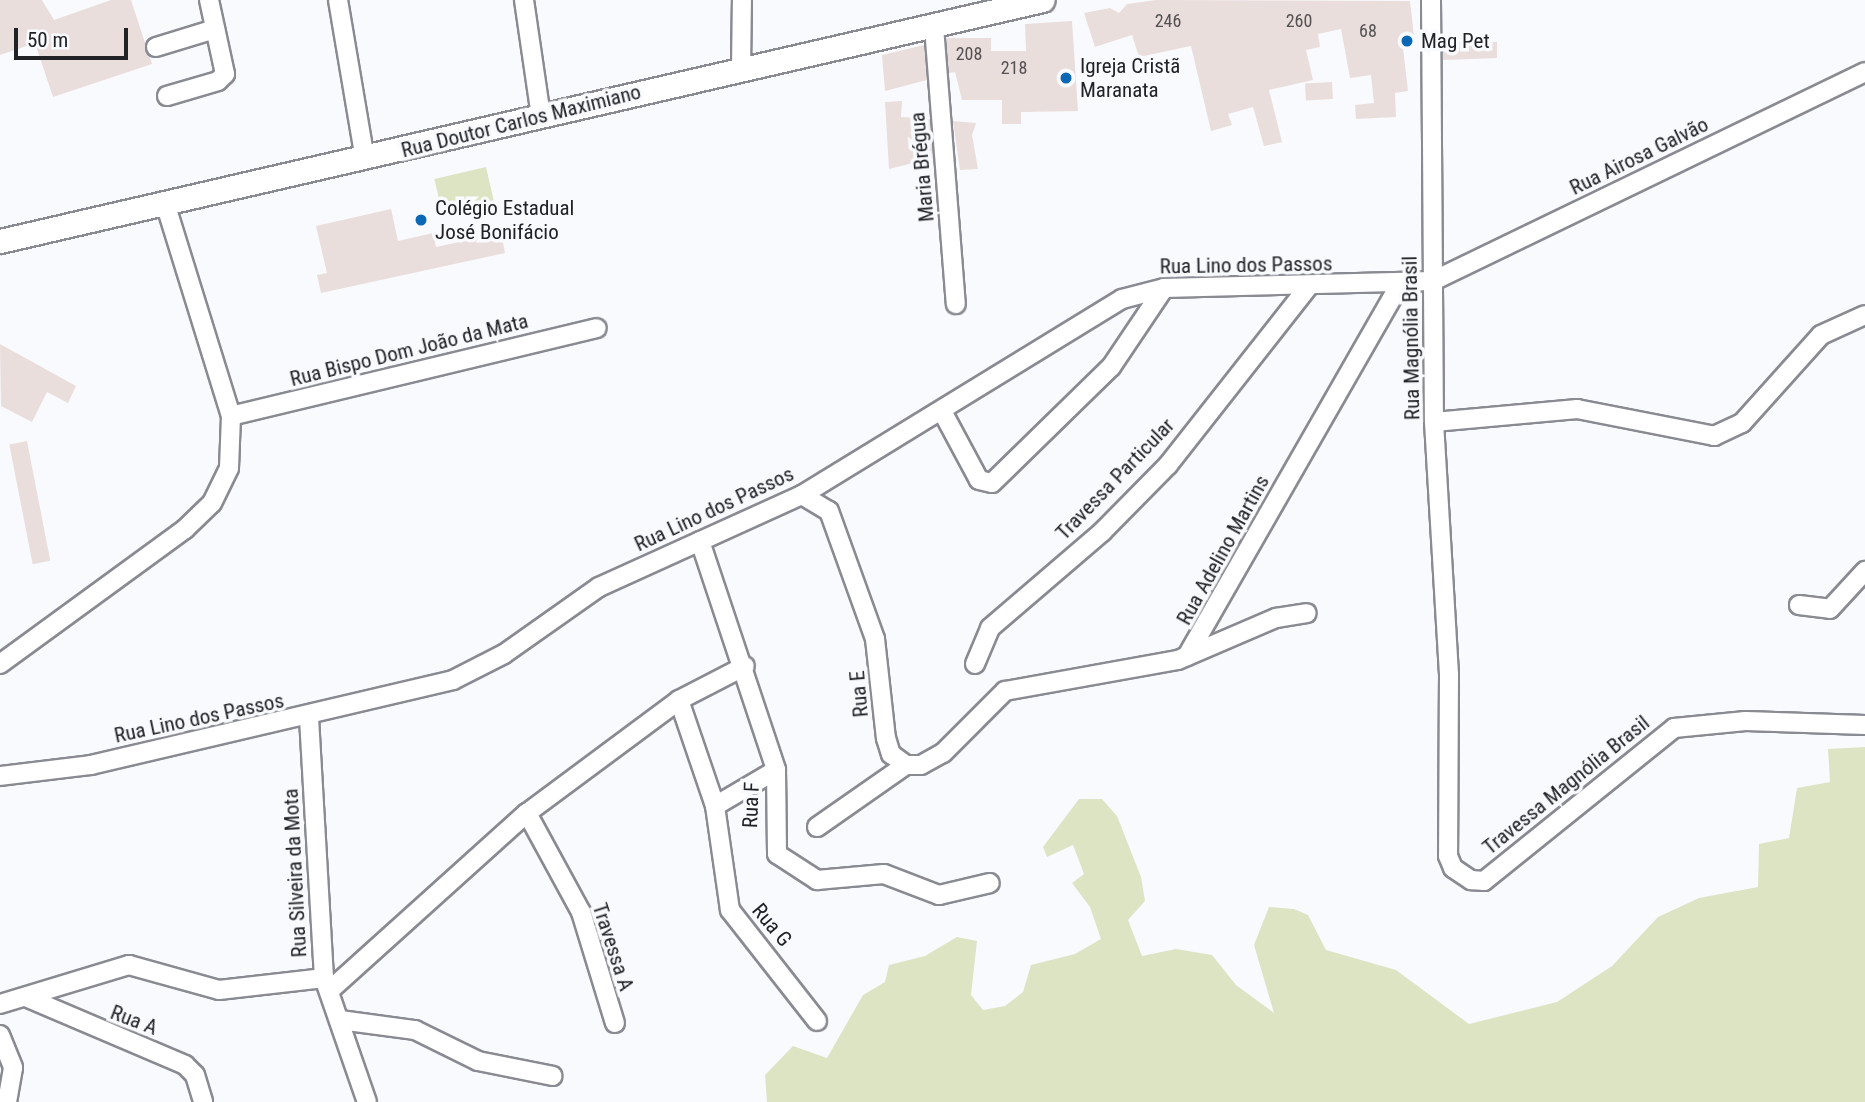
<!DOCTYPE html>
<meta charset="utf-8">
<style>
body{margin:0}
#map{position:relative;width:1865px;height:1102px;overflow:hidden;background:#f9fafe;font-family:"Roboto Condensed",sans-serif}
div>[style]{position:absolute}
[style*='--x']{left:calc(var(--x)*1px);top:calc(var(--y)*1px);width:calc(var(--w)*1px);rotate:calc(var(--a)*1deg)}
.green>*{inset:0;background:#dde4c3;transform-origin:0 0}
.building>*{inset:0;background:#e9dedb;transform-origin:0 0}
.roads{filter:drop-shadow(2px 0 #898a92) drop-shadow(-2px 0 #898a92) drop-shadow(0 2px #898a92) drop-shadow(0 -2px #898a92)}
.minor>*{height:18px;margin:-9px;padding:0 9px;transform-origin:9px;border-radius:9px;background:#fff}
.major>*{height:23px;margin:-11.5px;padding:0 11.5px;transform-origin:11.5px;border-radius:11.5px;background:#fff}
.dots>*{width:19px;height:19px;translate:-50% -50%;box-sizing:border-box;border:4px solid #f9fafe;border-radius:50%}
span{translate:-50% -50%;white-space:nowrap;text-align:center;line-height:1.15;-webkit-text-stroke:7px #f9fafe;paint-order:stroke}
.number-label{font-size:18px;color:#535152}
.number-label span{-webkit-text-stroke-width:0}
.poi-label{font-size:21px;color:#212225}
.left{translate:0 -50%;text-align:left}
.street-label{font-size:21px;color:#212225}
.scale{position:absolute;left:14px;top:28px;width:114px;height:32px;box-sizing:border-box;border:4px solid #212225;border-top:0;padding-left:9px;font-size:21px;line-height:24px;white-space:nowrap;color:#212225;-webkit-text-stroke:5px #f9fafe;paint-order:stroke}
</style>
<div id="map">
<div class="green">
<div style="left:486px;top:167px;width:39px;height:53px;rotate:77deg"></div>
<div style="clip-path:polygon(1865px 747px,1865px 1102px,767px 1102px,765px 1075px,793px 1046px,827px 1058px,863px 995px,885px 982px,889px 965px,925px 956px,957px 937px,977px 941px,971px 995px,983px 1010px,1005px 1006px,1023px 992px,1031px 965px,1075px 954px,1101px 939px,1090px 907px,1072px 883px,1084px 874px,1073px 845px,1047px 857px,1043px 847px,1079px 799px,1102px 799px,1117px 816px,1141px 877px,1145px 901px,1128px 920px,1142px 956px,1176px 949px,1212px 955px,1236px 985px,1274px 1013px,1254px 945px,1269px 907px,1294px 909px,1308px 915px,1326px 950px,1396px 970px,1469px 1024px,1557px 1002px,1612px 966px,1658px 917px,1699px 898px,1758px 887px,1759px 844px,1789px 838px,1797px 788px,1830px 782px,1828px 749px)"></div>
</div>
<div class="building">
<div style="clip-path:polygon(0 0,42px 0,54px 20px,111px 0,131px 0,152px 64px,53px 97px,35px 43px,0 55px)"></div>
<div style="clip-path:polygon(1156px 0,1410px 1px,1415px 46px,1403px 48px,1408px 91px,1395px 93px,1396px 117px,1356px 119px,1355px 105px,1374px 103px,1371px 75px,1350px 78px,1341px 29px,1318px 34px,1320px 47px,1306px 50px,1313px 80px,1269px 90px,1282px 142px,1264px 146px,1253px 107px,1228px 114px,1232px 125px,1211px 131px,1191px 46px,1139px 57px,1132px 35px,1095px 47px,1084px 13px,1110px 8px,1119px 13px,1127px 4px)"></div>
<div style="clip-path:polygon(1072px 21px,1078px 111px,1021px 112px,1021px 124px,1002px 124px,1002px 100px,962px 100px,955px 72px,949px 73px,946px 38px,991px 38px,991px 51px,1026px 51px,1025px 24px)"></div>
<div style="clip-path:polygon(1443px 41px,1497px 42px,1497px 58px,1443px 60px)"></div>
<div style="clip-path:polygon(924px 45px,927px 80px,885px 91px,882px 55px)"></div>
<div style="left:1332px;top:82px;width:17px;height:27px;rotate:87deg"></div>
<div style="clip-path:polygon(902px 101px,901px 117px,930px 119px,933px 158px,889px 169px,885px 102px)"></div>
<div style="clip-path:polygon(953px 121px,976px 123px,972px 135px,978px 169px,960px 170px)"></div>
<div style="clip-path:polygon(391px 209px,398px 241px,433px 233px,436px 247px,501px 233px,505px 253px,321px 293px,317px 275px,327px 273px,316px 226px)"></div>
<div style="clip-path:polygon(0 344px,76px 386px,68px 403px,47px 392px,32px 422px,1px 406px)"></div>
<div style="left:27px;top:441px;width:122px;height:18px;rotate:79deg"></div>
</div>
<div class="roads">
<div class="minor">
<div style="--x:338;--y:0;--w:161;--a:80.4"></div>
<div style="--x:524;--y:0;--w:118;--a:81.7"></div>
<div style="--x:1431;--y:0;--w:422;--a:89.6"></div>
<div style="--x:1434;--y:422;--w:253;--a:86.6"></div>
<div style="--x:1449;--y:675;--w:181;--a:90.3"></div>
<div style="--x:1448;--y:856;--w:13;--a:67"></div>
<div style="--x:1453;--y:868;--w:22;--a:34"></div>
<div style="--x:1471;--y:880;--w:13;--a:4"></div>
<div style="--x:1484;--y:881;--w:244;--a:-38.8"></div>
<div style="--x:1674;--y:728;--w:72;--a:-5.6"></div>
<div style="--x:1746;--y:721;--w:119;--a:1.9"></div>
<div style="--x:934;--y:27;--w:278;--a:85.5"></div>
<div style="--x:156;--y:47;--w:62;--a:-17"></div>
<div style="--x:741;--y:68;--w:68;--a:-89.2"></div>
<div style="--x:167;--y:96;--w:53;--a:-16.4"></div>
<div style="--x:218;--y:81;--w:10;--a:-45"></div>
<div style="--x:225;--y:74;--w:76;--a:-102.2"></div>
<div style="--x:942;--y:411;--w:78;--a:61.8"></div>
<div style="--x:979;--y:480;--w:13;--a:13"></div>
<div style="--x:992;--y:483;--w:166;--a:-44.3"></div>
<div style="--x:1111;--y:367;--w:95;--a:-56.1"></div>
<div style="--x:231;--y:416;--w:376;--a:-13.5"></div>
<div style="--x:1434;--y:422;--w:144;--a:-5.2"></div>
<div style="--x:1577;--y:409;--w:140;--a:11.1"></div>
<div style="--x:1714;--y:436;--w:31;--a:-25"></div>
<div style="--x:1742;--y:423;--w:118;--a:-48.1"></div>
<div style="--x:1821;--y:335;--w:48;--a:-24.4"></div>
<div style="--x:802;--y:495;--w:31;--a:31"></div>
<div style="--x:829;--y:511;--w:136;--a:70.2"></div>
<div style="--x:875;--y:639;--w:100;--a:83.7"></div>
<div style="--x:886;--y:738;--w:17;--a:73"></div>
<div style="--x:891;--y:754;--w:19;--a:36"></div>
<div style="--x:906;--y:765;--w:15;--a:0"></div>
<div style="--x:921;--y:765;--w:25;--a:-29"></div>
<div style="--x:943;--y:753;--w:88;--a:-45"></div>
<div style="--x:1005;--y:691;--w:176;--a:-10.2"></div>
<div style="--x:1178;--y:660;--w:107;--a:-23.2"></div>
<div style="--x:1276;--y:618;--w:31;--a:-9"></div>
<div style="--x:700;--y:541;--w:241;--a:71.6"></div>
<div style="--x:776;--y:770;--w:84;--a:89.3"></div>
<div style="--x:777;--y:854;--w:48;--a:33"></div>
<div style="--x:817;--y:880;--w:67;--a:-5.1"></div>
<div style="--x:884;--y:874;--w:59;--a:20.9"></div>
<div style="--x:939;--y:895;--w:52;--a:-13.2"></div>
<div style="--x:1799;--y:605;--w:31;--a:7"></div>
<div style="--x:1830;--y:609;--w:52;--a:-47.4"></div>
<div style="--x:1187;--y:656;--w:426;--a:-60.2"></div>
<div style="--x:0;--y:664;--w:229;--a:-36.1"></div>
<div style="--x:185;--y:529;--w:37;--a:-44"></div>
<div style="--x:212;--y:503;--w:39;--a:-64"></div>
<div style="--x:229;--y:468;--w:52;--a:-87.8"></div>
<div style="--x:231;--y:416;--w:223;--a:-107.2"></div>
<div style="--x:975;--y:664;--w:39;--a:-67"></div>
<div style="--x:990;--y:628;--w:148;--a:-40.6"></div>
<div style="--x:1102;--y:532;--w:94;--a:-45.4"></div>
<div style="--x:1168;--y:465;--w:228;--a:-51.8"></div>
<div style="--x:679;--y:700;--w:112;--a:71.2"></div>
<div style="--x:715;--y:806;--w:105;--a:81.8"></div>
<div style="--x:730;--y:910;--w:141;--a:51.9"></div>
<div style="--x:309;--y:718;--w:260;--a:86.7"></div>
<div style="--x:324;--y:978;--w:131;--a:70.9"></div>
<div style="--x:0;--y:776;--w:92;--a:-6.9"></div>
<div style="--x:91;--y:765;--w:372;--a:-13.2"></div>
<div style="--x:453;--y:680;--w:57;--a:-27"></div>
<div style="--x:504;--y:654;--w:116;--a:-35.2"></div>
<div style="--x:599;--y:587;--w:223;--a:-24.4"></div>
<div style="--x:802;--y:495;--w:375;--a:-31.5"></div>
<div style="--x:1122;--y:299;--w:43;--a:-14.7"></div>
<div style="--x:1164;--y:288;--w:269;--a:-1.5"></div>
<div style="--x:1433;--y:281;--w:480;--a:-25.8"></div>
<div style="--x:715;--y:806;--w:71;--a:-30.5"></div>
<div style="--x:527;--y:813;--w:113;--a:61.4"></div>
<div style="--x:581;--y:912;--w:116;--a:73"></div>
<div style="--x:817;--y:827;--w:108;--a:-34.9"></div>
<div style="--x:329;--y:991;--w:266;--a:-42"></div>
<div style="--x:527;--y:813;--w:189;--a:-36.6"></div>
<div style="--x:679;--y:700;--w:74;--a:-27.3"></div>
<div style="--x:28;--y:998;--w:171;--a:23.1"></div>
<div style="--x:185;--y:1065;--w:14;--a:45"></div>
<div style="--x:195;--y:1075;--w:28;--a:73"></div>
<div style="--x:0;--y:1004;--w:135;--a:-16.8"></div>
<div style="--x:129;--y:965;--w:93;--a:15.5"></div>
<div style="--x:219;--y:990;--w:106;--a:-6.5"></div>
<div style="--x:340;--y:1020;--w:76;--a:7.6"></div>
<div style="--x:415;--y:1030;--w:70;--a:26.2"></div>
<div style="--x:478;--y:1061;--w:76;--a:11.3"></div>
<div style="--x:0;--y:1035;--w:35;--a:68"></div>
<div style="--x:13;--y:1068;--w:35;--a:100"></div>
</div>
<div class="major">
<div style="--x:0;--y:241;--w:1070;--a:-13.02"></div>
</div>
</div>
<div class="dots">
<div style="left:1407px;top:41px;background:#0b68b5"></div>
<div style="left:1066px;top:78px;background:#0b68b5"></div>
<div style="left:421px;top:220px;background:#0b68b5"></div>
</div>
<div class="number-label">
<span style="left:1168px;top:21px">246</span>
<span style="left:1299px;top:21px">260</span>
<span style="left:1368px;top:31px">68</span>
<span style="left:969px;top:54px">208</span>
<span style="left:1014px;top:68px">218</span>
</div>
<div class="poi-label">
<span class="left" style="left:1421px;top:41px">Mag Pet</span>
<span class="left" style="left:1080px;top:78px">Igreja Cristã<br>Maranata</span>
<span class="left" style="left:435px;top:220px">Colégio Estadual<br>José Bonifácio</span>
</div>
<div class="street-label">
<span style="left:521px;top:121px;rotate:-14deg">Rua Doutor Carlos Maximiano</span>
<span style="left:1639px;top:156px;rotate:-26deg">Rua Airosa Galvão</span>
<span style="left:922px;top:167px;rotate:-95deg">Maria Brégua</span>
<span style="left:1246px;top:265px;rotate:-1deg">Rua Lino dos Passos</span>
<span style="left:1411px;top:338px;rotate:-91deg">Rua Magnólia Brasil</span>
<span style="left:409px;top:350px;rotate:-14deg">Rua Bispo Dom João da Mata</span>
<span style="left:1115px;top:479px;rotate:-46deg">Travessa Particular</span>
<span style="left:714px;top:509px;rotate:-25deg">Rua Lino dos Passos</span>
<span style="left:1223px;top:550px;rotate:-61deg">Rua Adelino Martins</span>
<span style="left:859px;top:694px;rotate:-95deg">Rua E</span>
<span style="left:199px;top:718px;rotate:-12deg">Rua Lino dos Passos</span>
<span style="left:1566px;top:785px;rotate:-39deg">Travessa Magnólia Brasil</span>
<span style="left:751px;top:805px;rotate:-88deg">Rua F</span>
<span style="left:295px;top:873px;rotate:-93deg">Rua Silveira da Mota</span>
<span style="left:772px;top:925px;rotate:50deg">Rua G</span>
<span style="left:613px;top:947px;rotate:72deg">Travessa A</span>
<span style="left:134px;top:1020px;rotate:21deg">Rua A</span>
</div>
<div class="scale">50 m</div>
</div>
